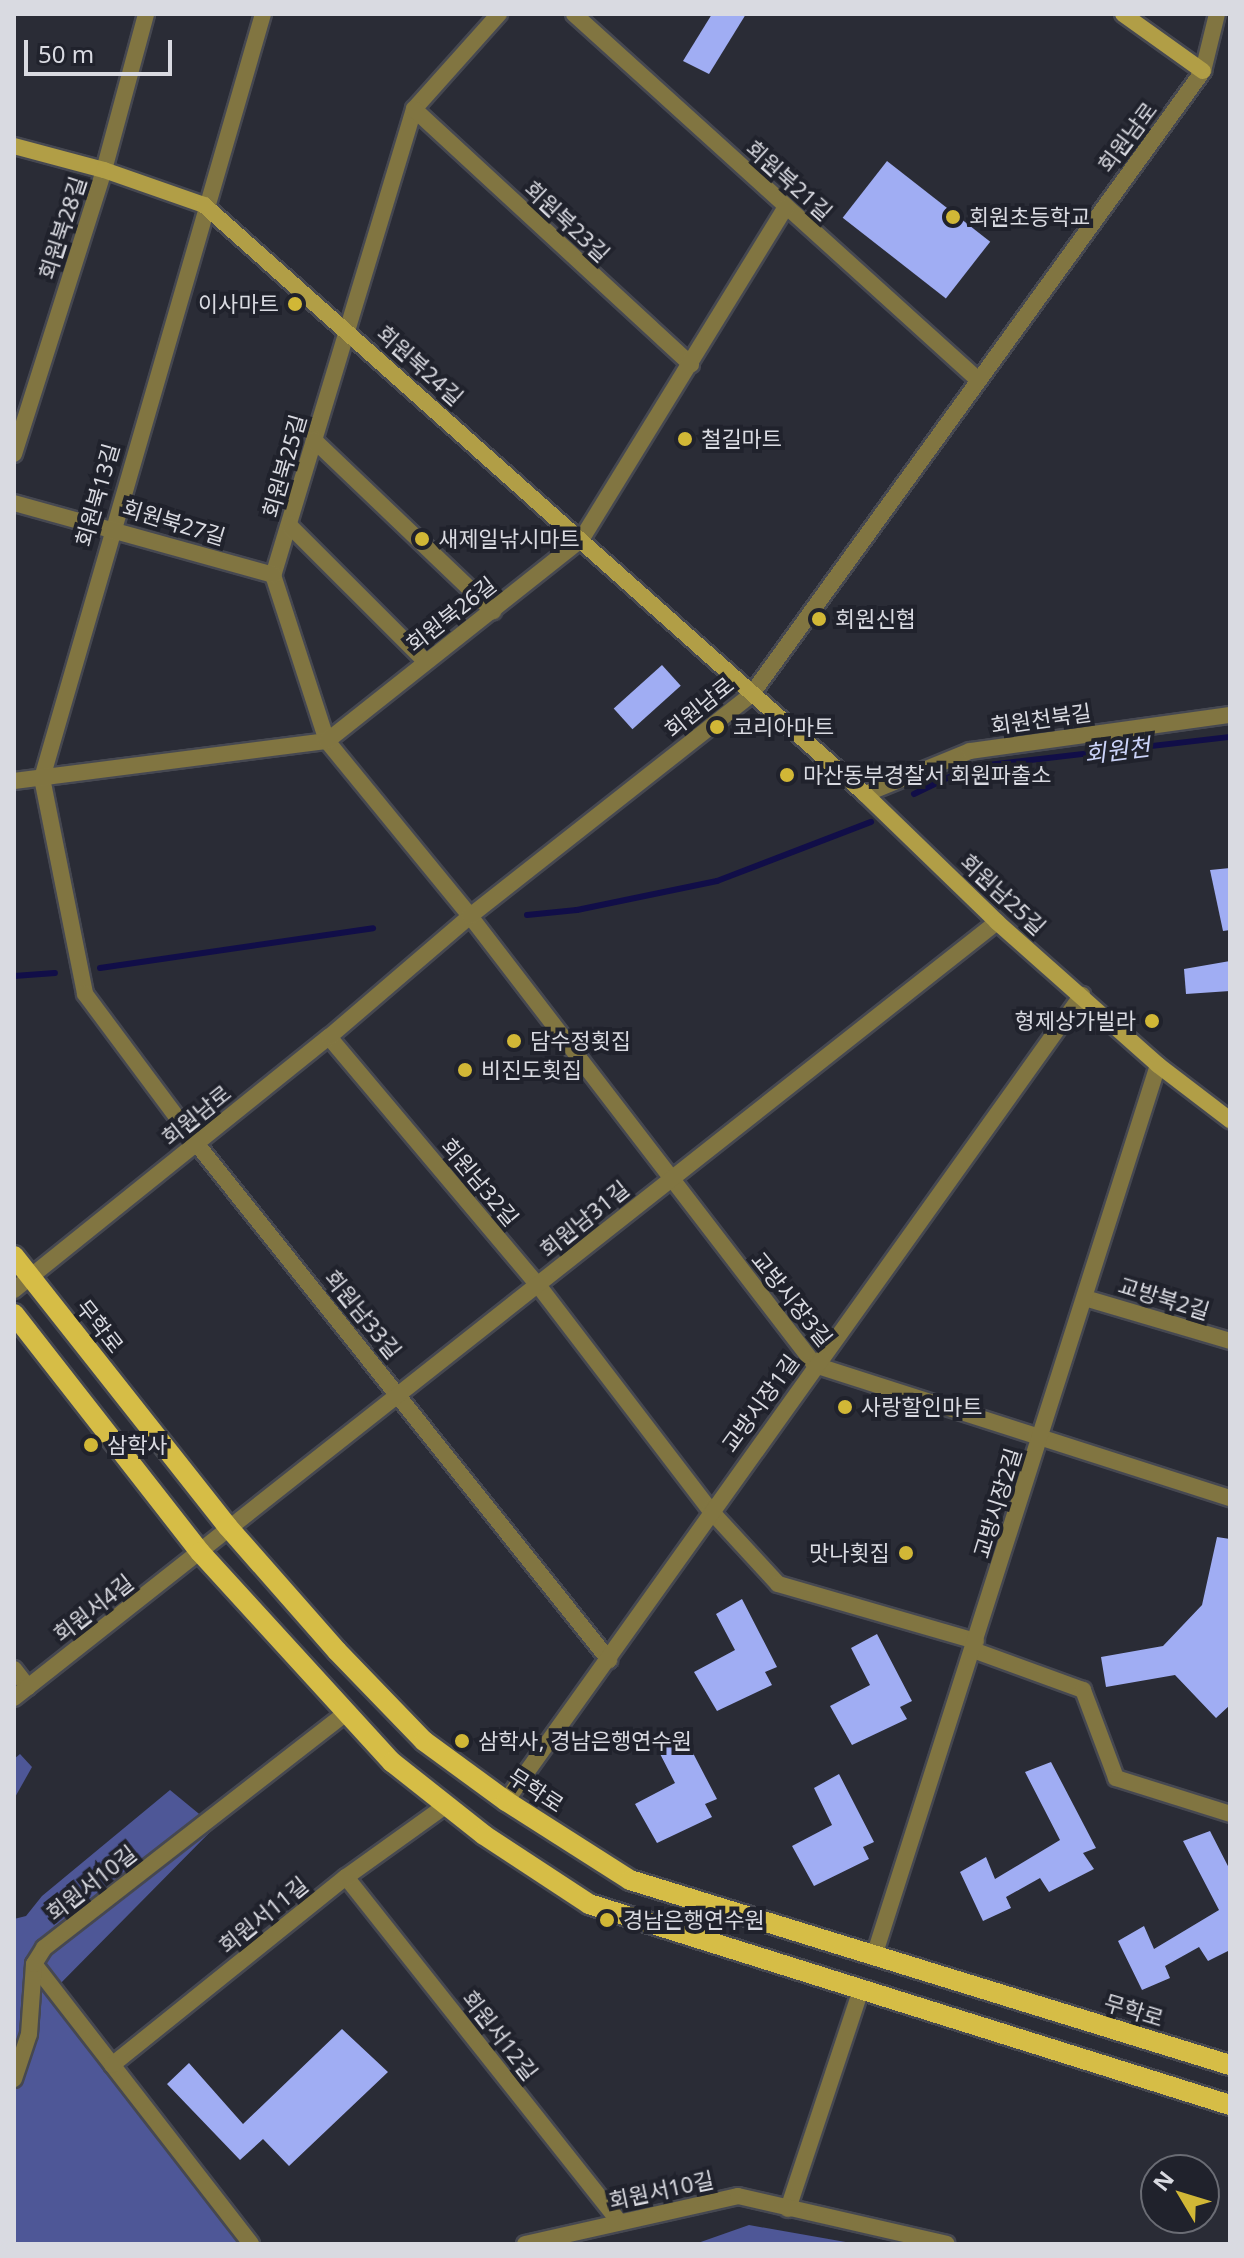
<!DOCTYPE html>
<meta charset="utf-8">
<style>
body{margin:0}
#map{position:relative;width:1244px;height:2258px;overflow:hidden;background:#2a2c36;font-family:"Noto Sans","Noto Sans KR",sans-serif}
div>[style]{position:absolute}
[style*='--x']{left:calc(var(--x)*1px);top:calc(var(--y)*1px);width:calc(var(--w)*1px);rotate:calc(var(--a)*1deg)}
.forest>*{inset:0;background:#4e5797}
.stream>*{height:6px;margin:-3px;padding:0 3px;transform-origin:3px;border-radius:3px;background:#110e48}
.building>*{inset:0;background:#a0adf3;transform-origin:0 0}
.roads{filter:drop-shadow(2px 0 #464851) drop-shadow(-2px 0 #464851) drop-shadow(0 2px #464851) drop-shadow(0 -2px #464851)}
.street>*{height:16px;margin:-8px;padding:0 8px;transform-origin:8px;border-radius:8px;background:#817541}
.secondary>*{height:16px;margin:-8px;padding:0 8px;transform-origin:8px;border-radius:8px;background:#b19e46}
.primary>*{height:20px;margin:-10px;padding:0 10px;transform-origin:10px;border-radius:10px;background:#d6bd46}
.dots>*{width:22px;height:22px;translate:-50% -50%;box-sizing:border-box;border:4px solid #20222c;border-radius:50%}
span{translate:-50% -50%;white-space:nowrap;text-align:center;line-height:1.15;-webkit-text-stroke:8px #20222c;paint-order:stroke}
.street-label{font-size:22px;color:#d9dae1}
.poi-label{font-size:22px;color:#d9dae1}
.left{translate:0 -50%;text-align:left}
.right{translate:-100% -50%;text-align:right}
.water-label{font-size:24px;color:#cbd3f9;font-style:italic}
.frame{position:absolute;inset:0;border:16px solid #d9dae1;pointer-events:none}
.north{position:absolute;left:1140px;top:2154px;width:80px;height:80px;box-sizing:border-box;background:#20222c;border:2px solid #6a6c74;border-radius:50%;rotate:308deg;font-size:22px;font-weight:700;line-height:32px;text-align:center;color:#d9dae1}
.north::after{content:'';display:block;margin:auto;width:28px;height:36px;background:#d1b736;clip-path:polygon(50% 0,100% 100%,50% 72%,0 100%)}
.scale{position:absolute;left:24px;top:40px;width:148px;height:36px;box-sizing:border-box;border:4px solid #d9dae1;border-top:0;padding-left:10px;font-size:24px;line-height:28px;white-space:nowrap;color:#d9dae1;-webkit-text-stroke:6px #20222c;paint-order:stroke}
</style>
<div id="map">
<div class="forest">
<div style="clip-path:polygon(20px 1754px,32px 1767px,14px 1799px,14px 1759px)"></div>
<div style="clip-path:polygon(170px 1790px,215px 1827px,51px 1993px,243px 2244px,14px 2244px,14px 1919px,26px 1916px,42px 1896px)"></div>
<div style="clip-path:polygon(749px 2225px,857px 2244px,695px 2244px)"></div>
</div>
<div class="stream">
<div style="--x:914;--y:794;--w:62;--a:-25.7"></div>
<div style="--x:970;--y:767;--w:262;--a:-6.6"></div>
<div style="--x:527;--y:915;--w:50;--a:-5.7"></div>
<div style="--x:577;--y:910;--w:143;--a:-11.7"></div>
<div style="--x:717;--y:881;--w:165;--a:-21"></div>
<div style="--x:100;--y:968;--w:276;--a:-8.3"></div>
<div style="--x:14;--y:976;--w:41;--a:-4.2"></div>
</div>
<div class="building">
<div style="clip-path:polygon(712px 14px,746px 14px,709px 74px,683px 61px)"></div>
<div style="left:887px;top:161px;width:131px;height:72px;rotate:38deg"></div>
<div style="left:662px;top:665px;width:28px;height:65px;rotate:48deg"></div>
<div style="clip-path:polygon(1230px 868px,1230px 930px,1223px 931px,1210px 870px)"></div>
<div style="clip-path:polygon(1230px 961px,1230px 991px,1186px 994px,1184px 969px)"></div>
<div style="clip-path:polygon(1217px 1537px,1230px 1539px,1230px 1705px,1216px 1718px,1175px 1675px,1106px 1687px,1101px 1657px,1163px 1646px,1202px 1605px)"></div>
<div style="clip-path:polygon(742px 1599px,777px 1667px,765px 1672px,772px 1685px,717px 1711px,694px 1672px,735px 1650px,716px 1614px)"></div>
<div style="clip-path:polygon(877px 1634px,912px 1701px,900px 1707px,907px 1719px,852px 1745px,830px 1706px,870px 1685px,851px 1648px)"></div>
<div style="clip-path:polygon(682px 1732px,717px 1799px,705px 1804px,712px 1817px,657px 1843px,635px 1804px,675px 1783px,656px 1746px)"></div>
<div style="clip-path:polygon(1051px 1762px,1096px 1848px,1083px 1853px,1094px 1869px,1049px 1892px,1040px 1878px,1006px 1897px,1011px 1908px,983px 1921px,960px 1872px,986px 1857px,995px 1879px,1060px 1840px,1025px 1772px)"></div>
<div style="clip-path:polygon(839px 1774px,874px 1842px,863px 1847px,869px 1859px,814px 1886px,792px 1846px,832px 1825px,814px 1788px)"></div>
<div style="clip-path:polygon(1210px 1831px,1230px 1870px,1230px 1950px,1208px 1961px,1199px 1947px,1165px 1966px,1170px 1978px,1142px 1990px,1118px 1941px,1144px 1926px,1154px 1949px,1219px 1910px,1183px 1841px)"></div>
<div style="clip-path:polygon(342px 2029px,388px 2072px,289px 2166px,263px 2139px,240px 2160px,167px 2084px,189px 2063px,243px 2124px)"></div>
</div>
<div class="roads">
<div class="street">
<div style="--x:263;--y:14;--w:795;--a:106.13"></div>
<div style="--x:42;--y:778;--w:220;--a:78.7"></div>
<div style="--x:85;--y:994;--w:186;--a:53.3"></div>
<div style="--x:196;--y:1143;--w:662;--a:51.38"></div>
<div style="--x:499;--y:14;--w:127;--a:131.8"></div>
<div style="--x:414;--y:109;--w:487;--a:106.8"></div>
<div style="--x:273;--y:575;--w:175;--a:72"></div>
<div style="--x:327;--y:741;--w:226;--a:50.7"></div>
<div style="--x:470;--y:916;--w:566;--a:52.46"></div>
<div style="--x:815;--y:1365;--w:436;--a:17.8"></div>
<div style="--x:574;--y:14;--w:542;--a:42.16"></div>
<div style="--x:414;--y:109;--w:377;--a:42.7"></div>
<div style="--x:314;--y:440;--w:248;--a:43.7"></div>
<div style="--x:14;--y:454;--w:298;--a:-72.4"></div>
<div style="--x:104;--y:170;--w:162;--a:-74.9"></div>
<div style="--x:14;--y:503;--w:269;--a:15.5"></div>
<div style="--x:290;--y:526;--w:192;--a:45"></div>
<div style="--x:14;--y:781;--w:316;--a:-7.3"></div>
<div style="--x:327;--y:741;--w:324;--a:-38.4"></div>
<div style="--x:581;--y:540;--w:391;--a:-58.4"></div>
<div style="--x:865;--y:794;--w:113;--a:-22.3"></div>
<div style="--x:970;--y:751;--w:262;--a:-7.9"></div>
<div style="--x:329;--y:1037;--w:324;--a:49.9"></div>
<div style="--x:538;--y:1285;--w:283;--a:52.6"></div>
<div style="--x:710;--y:1510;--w:100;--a:47.4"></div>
<div style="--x:778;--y:1584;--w:206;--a:16.1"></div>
<div style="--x:14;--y:1290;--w:404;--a:-38.8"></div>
<div style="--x:329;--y:1037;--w:186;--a:-40.6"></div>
<div style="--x:470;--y:916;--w:357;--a:-38.2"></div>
<div style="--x:751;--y:695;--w:771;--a:-54.08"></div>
<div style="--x:1203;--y:71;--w:59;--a:-76.2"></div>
<div style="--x:1085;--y:1298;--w:151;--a:16.5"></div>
<div style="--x:973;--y:1650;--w:117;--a:20"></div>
<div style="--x:1083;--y:1690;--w:94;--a:69.4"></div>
<div style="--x:1116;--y:1778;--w:120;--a:17.5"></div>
<div style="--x:14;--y:1669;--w:23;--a:52"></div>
<div style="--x:14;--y:1698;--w:1252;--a:-38.29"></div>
<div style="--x:506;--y:1801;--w:991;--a:-54.45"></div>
<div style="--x:346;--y:1877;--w:438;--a:51.6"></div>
<div style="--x:875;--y:1953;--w:932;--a:-72.32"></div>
<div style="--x:34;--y:1964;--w:354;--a:52.2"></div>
<div style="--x:112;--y:2065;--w:300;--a:-38.8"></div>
<div style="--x:346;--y:1877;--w:122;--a:-35.6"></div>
<div style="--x:14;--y:2079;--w:47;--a:-71.6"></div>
<div style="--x:29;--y:2034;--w:70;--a:-85.9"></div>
<div style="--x:34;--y:1964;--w:19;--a:-58"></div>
<div style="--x:44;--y:1948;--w:383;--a:-37.9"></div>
<div style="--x:788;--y:2209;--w:232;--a:-71.6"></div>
<div style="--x:525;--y:2244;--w:218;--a:-12.7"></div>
<div style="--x:738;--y:2196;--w:214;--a:12.9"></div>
</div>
<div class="secondary">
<div style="--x:1123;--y:14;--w:98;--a:35.5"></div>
<div style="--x:14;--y:146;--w:93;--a:14.9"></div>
<div style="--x:104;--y:170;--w:106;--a:19.3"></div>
<div style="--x:204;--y:205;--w:885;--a:41.7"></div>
<div style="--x:865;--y:794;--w:184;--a:44.1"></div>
<div style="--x:997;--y:922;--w:215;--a:41.6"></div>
<div style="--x:1158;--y:1065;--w:91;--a:37.4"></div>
</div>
<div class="primary">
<div style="--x:14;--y:1256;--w:345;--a:51.7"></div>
<div style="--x:228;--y:1527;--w:165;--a:48.7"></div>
<div style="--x:337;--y:1651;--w:125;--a:46"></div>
<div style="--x:424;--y:1741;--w:102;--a:36.2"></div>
<div style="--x:506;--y:1801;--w:147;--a:32.5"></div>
<div style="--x:630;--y:1880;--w:628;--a:17.14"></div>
<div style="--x:14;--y:1314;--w:302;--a:52"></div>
<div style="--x:200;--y:1552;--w:285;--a:47.6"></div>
<div style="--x:392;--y:1762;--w:117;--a:38.4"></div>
<div style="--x:484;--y:1835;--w:126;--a:33.3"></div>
<div style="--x:589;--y:1904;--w:672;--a:17.41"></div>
</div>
</div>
<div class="dots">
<div style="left:953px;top:217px;background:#d1b736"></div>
<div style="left:295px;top:304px;background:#d1b736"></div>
<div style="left:685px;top:439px;background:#d1b736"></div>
<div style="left:422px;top:539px;background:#d1b736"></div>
<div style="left:819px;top:619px;background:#d1b736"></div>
<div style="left:717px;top:727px;background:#d1b736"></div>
<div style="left:787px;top:775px;background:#d1b736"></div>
<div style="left:1152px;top:1021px;background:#d1b736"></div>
<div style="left:514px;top:1041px;background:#d1b736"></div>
<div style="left:465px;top:1070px;background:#d1b736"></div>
<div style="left:845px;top:1407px;background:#d1b736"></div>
<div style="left:91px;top:1445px;background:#d1b736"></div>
<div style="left:906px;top:1553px;background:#d1b736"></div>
<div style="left:462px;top:1741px;background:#d1b736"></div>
<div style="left:607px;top:1920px;background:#d1b736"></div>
</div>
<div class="street-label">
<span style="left:1127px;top:137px;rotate:-53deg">회원남로</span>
<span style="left:789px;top:180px;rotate:42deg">회원북21길</span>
<span style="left:567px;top:221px;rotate:43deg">회원북23길</span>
<span style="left:62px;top:228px;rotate:-72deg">회원북28길</span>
<span style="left:420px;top:365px;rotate:42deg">회원북24길</span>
<span style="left:284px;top:466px;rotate:-74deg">회원북25길</span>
<span style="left:97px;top:495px;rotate:-74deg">회원북13길</span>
<span style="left:174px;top:522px;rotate:17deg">회원북27길</span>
<span style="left:451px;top:614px;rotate:-38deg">회원북26길</span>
<span style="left:699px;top:707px;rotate:-39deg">회원남로</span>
<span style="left:1041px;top:719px;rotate:-8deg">회원천북길</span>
<span style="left:1003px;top:894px;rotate:43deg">회원남25길</span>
<span style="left:196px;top:1115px;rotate:-39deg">회원남로</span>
<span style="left:480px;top:1182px;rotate:50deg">회원남32길</span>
<span style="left:584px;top:1219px;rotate:-39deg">회원남31길</span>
<span style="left:1164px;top:1298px;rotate:17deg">교방북2길</span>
<span style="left:792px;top:1299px;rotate:51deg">교방시장3길</span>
<span style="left:363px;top:1314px;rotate:51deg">회원남33길</span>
<span style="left:100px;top:1326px;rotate:52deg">무학로</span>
<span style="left:760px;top:1403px;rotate:-54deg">교방시장1길</span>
<span style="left:997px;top:1503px;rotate:-73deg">교방시장2길</span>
<span style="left:93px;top:1608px;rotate:-38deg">회원서4길</span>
<span style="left:536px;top:1790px;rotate:33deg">무학로</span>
<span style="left:91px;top:1883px;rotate:-38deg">회원서10길</span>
<span style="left:263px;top:1915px;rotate:-39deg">회원서11길</span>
<span style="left:1134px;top:2010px;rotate:17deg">무학로</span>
<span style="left:500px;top:2035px;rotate:52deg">회원서12길</span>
<span style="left:661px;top:2190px;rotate:-12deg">회원서10길</span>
</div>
<div class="poi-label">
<span class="left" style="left:969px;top:217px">회원초등학교</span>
<span class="right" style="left:279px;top:304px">이사마트</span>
<span class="left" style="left:701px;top:439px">철길마트</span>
<span class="left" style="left:438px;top:539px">새제일낚시마트</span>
<span class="left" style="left:835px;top:619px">회원신협</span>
<span class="left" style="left:733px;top:727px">코리아마트</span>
<span class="left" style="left:803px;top:775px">마산동부경찰서 회원파출소</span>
<span class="right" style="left:1136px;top:1021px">형제상가빌라</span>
<span class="left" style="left:530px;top:1041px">담수정횟집</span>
<span class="left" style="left:481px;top:1070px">비진도횟집</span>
<span class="left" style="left:861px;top:1407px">사랑할인마트</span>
<span class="left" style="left:107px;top:1445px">삼학사</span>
<span class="right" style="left:890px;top:1553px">맛나횟집</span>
<span class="left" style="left:478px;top:1741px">삼학사, 경남은행연수원</span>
<span class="left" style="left:623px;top:1920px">경남은행연수원</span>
</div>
<div class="water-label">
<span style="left:1117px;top:750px;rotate:-7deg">회원천</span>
</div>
<div class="frame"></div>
<div class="north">N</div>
<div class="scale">50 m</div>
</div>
